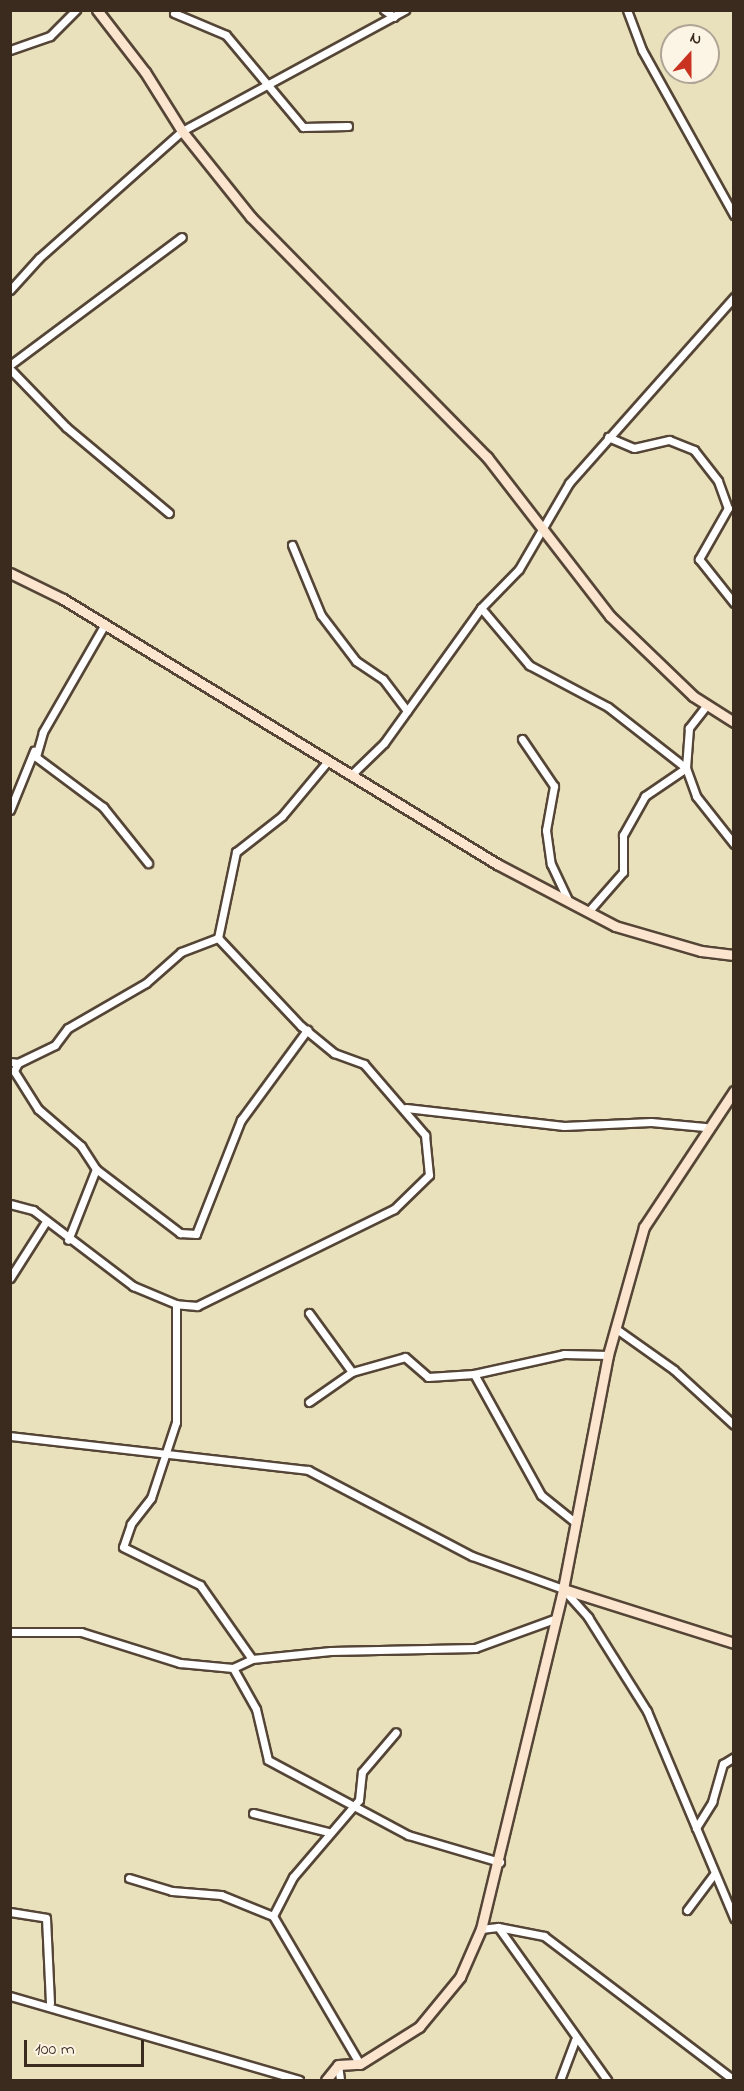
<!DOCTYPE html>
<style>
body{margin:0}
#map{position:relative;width:744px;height:2091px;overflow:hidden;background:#e8e1bc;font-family:"Indie Flower",sans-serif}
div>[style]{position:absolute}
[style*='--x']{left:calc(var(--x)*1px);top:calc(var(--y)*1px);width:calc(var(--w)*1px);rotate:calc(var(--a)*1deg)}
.roads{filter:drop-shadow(2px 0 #554536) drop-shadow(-2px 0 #554536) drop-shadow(0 2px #554536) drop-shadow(0 -2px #554536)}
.street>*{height:7px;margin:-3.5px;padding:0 3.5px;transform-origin:3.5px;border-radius:3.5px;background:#fff}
.secondary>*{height:9px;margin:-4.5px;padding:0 4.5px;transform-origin:4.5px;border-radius:4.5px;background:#fce5cf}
span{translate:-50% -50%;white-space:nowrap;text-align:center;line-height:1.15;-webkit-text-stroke:4.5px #fcf5e5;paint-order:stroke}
.frame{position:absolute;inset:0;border:12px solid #3b2a1e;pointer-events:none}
.north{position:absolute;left:660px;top:24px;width:60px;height:60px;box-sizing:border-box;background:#fcf5e5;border:2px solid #afa495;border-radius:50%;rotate:21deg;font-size:16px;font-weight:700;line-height:24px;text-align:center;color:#3b2a1e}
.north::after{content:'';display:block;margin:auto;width:21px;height:27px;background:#c8321e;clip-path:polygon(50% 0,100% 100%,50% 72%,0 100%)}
.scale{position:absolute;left:24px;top:2040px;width:120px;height:27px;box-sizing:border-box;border:3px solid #3b2a1e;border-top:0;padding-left:8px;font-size:18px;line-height:21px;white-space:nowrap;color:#3b2a1e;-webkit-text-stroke:4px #fcf5e5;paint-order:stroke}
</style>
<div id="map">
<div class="roads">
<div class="street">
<div style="--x:384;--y:10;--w:12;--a:35"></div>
<div style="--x:627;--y:10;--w:43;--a:69.4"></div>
<div style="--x:642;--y:50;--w:189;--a:60.9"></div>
<div style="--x:174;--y:13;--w:56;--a:22.9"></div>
<div style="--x:226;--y:35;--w:120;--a:50.1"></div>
<div style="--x:303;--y:127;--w:45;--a:-1.3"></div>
<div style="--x:10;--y:50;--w:42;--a:-19.3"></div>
<div style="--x:50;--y:36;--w:37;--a:-45"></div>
<div style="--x:10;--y:290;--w:43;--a:-47.8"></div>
<div style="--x:39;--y:258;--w:191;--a:-41.6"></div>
<div style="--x:182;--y:131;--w:254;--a:-28.5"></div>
<div style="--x:10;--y:365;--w:214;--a:-36.7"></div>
<div style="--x:10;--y:369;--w:81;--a:46"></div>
<div style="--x:66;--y:427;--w:134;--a:39.9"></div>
<div style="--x:608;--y:437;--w:28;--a:23"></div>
<div style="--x:634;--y:448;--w:36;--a:-13"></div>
<div style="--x:669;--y:440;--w:27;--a:22"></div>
<div style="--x:694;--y:450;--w:39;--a:52"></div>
<div style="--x:718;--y:481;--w:29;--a:70"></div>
<div style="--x:728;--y:508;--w:59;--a:119.6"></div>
<div style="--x:699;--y:559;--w:56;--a:51.5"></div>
<div style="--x:292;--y:545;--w:76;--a:67.5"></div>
<div style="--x:321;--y:615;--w:58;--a:52.7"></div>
<div style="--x:356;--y:661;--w:32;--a:34"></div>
<div style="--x:383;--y:679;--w:40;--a:53"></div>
<div style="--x:481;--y:608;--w:75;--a:49.9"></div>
<div style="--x:529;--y:665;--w:89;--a:28"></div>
<div style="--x:608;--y:707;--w:99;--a:38"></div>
<div style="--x:686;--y:768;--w:50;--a:145.7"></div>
<div style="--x:645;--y:796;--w:45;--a:119.4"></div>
<div style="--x:623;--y:835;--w:37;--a:90"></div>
<div style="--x:623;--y:872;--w:53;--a:131.2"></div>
<div style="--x:105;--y:624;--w:125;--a:119.9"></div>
<div style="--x:43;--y:732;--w:26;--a:106"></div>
<div style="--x:36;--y:757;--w:84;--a:36.7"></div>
<div style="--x:103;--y:807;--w:72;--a:51.2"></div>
<div style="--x:706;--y:706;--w:28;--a:128"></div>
<div style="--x:689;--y:728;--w:40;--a:94.3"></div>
<div style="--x:686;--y:768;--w:30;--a:70"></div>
<div style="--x:696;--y:796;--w:61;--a:51.6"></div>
<div style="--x:522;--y:739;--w:57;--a:55.8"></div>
<div style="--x:554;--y:786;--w:45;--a:100.3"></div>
<div style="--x:546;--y:830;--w:34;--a:82"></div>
<div style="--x:551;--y:864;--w:42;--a:64.7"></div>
<div style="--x:351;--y:775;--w:46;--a:-44.1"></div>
<div style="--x:384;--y:743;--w:166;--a:-54.3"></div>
<div style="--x:481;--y:608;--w:54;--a:-45.7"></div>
<div style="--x:519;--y:569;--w:99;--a:-59.8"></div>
<div style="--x:569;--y:483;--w:249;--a:-48.4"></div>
<div style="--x:10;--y:810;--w:64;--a:-67.9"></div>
<div style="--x:218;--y:938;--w:88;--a:-78.2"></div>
<div style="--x:236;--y:852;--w:58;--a:-38"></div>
<div style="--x:282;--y:816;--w:72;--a:-50.1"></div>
<div style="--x:10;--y:1062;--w:8;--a:7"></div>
<div style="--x:18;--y:1063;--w:9;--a:117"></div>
<div style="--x:14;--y:1071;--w:45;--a:57.7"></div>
<div style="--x:38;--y:1109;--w:57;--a:40.7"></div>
<div style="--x:81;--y:1146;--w:27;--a:57"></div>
<div style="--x:96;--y:1169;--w:76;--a:111.5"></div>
<div style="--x:18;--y:1063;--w:41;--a:-25.9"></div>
<div style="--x:55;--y:1045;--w:21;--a:-53"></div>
<div style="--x:68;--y:1028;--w:90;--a:-30"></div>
<div style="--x:146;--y:983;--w:47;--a:-41.5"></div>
<div style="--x:181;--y:952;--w:40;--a:-21"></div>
<div style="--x:218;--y:938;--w:121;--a:46.7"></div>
<div style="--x:301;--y:1026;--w:43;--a:39.3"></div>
<div style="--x:334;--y:1053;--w:32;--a:20"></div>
<div style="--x:364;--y:1064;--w:94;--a:49.3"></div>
<div style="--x:425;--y:1135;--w:40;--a:84.3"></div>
<div style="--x:429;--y:1175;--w:49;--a:135.8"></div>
<div style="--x:394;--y:1209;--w:220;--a:153.8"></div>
<div style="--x:197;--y:1306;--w:21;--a:-175"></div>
<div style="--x:406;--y:1108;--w:159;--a:6.5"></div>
<div style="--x:564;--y:1126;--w:87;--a:-2.6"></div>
<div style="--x:651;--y:1122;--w:54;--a:5.3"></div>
<div style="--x:96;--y:1169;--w:106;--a:37.3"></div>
<div style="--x:180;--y:1233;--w:16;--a:4"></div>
<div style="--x:196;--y:1234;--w:123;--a:-68.5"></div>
<div style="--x:241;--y:1120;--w:112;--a:-53.7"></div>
<div style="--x:10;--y:1204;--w:24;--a:15"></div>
<div style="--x:33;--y:1210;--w:126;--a:37.2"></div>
<div style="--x:133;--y:1286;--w:47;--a:22.7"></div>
<div style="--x:176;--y:1304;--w:118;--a:90"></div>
<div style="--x:176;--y:1422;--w:80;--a:108.2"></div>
<div style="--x:151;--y:1498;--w:33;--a:128"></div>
<div style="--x:131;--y:1524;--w:24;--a:109"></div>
<div style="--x:123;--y:1547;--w:86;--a:26.3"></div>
<div style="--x:200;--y:1585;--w:90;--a:54.9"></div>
<div style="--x:10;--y:1278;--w:65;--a:-57.5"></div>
<div style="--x:615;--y:1328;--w:72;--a:35.4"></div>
<div style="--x:674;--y:1370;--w:81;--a:42.5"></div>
<div style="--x:352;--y:1372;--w:55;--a:-15.8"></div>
<div style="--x:405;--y:1357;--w:30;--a:41"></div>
<div style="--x:428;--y:1377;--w:46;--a:-3.7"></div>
<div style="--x:474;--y:1374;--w:92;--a:-12.5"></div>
<div style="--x:564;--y:1354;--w:44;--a:1.3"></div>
<div style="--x:474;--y:1374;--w:138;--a:61"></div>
<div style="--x:541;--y:1495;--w:45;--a:38.7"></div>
<div style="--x:309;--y:1402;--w:52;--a:-34.9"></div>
<div style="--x:352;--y:1372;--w:73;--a:-126.1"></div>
<div style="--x:10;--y:1436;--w:300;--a:6.5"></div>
<div style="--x:308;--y:1470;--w:185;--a:27.7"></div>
<div style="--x:472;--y:1556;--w:97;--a:19.9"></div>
<div style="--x:563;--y:1589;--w:38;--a:48"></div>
<div style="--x:588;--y:1617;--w:111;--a:57.9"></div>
<div style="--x:647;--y:1711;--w:225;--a:67.2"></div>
<div style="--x:10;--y:1632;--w:71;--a:0"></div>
<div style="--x:81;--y:1632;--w:104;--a:17.4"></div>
<div style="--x:180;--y:1663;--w:53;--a:5.4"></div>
<div style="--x:233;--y:1668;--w:21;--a:-25"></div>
<div style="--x:252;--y:1659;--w:79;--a:-5.8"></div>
<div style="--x:331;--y:1651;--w:144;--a:-1.2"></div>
<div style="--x:475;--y:1648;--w:87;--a:-20.1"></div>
<div style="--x:233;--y:1668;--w:47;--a:60.7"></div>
<div style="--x:256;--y:1709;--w:52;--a:76.8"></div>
<div style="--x:268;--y:1760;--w:159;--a:28.2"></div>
<div style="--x:408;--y:1835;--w:96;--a:16.4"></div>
<div style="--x:253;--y:1813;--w:77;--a:14.2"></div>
<div style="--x:696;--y:1828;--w:31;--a:-58"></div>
<div style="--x:712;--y:1802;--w:40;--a:-74"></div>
<div style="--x:723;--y:1764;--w:13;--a:-32"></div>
<div style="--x:129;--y:1878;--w:45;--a:16.8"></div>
<div style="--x:172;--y:1891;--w:49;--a:4.7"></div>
<div style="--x:221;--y:1895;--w:56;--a:22"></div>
<div style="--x:273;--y:1916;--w:44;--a:-62.9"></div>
<div style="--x:293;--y:1877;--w:101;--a:-49.4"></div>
<div style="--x:359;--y:1800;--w:28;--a:-84"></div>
<div style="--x:362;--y:1772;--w:52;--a:-49.6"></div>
<div style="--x:687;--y:1910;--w:45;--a:-53.1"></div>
<div style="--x:10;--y:1912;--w:36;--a:9"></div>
<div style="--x:46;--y:1918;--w:85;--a:87.3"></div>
<div style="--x:273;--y:1916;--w:172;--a:59.6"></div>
<div style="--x:498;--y:1927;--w:188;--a:54.5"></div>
<div style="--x:481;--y:1929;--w:17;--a:-7"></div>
<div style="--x:498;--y:1927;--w:47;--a:11.1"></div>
<div style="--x:544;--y:1936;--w:238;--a:37.2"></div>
<div style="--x:10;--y:1996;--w:301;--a:16.2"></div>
<div style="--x:338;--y:2065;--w:15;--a:82"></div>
<div style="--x:560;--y:2080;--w:43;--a:-69.4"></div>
</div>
<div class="secondary">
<div style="--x:97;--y:10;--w:78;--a:52.3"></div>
<div style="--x:145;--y:72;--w:70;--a:57.9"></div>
<div style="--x:182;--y:131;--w:110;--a:51.3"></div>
<div style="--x:251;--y:217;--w:337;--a:45.5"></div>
<div style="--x:487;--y:457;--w:201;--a:52.3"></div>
<div style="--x:610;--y:616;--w:115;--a:43.9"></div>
<div style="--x:693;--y:696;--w:49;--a:32.4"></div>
<div style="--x:10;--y:573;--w:59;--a:26.1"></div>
<div style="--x:63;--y:599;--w:509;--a:31.41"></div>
<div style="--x:497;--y:864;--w:133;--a:27.7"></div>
<div style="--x:615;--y:926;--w:90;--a:16.2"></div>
<div style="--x:701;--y:951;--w:33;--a:7"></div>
<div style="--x:563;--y:1589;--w:179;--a:17.5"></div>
<div style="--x:326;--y:2080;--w:19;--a:-51"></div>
<div style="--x:338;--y:2065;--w:22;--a:-3"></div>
<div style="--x:360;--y:2064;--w:70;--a:-32.1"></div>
<div style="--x:419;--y:2027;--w:65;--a:-50.6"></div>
<div style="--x:460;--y:1977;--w:52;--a:-66.4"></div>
<div style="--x:481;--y:1929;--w:350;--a:-76.4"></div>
<div style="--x:563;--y:1589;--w:238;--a:-79.1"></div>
<div style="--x:608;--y:1355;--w:133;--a:-74.3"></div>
<div style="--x:644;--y:1227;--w:163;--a:-56.5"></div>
</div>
</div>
<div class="frame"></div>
<div class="north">N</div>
<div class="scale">100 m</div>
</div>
